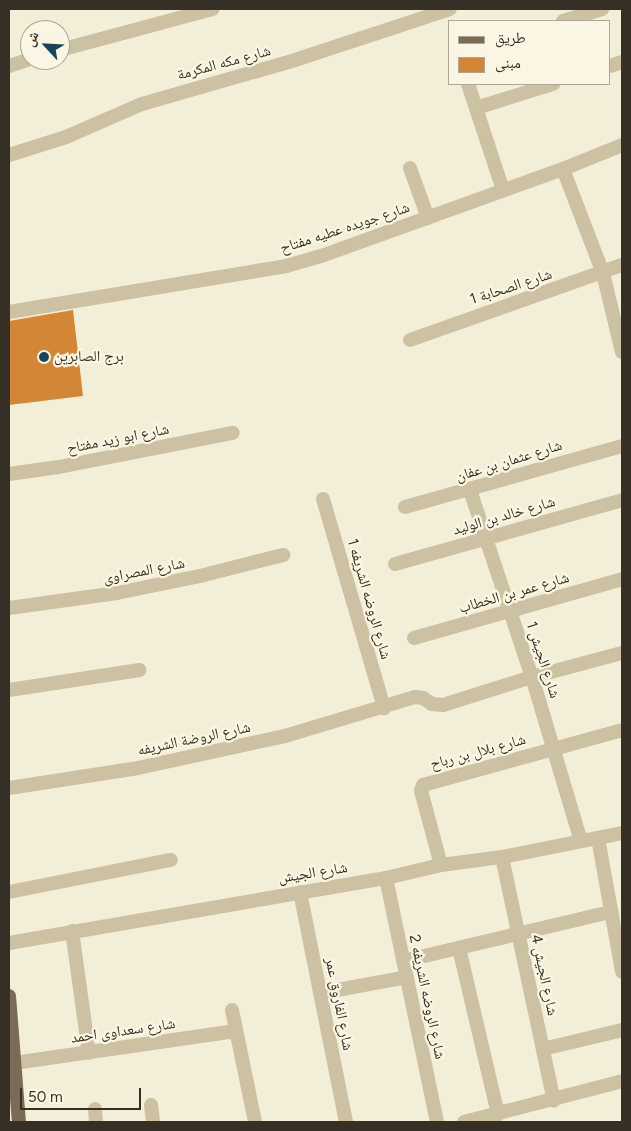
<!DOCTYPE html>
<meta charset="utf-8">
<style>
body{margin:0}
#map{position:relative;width:631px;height:1131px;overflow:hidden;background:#f3eed7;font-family:Figtree,"Noto Naskh Arabic",sans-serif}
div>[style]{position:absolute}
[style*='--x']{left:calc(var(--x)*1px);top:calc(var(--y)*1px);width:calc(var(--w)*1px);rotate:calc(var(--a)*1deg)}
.building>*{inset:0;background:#d28636}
.minor>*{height:14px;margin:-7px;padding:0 7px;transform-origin:7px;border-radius:7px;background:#ccc1a2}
.primary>*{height:14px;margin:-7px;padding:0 7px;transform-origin:7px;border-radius:7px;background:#7a6b54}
.dots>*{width:14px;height:14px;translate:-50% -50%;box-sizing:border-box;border:2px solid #fbf6e3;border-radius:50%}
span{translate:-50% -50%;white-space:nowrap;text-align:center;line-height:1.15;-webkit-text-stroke:4.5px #fbf6e3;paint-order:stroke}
.street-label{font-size:15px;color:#362f25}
.poi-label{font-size:15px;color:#362f25}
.left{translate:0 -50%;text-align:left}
.frame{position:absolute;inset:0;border:10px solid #362f25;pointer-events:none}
.legend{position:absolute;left:448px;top:20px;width:162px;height:65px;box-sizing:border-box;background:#fbf6e3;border:1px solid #aca697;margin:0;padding:6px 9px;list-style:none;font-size:15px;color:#362f25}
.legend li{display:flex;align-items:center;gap:10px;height:25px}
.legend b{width:25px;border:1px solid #aca697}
.north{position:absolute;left:20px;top:20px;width:50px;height:50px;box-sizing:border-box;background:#fbf6e3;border:1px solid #aca697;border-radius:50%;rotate:295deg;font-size:14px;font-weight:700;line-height:20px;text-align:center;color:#362f25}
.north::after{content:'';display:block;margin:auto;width:18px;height:22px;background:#17445b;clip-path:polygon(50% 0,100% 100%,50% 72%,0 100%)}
.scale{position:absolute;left:20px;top:1088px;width:121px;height:22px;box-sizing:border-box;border:2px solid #362f25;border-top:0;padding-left:6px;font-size:15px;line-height:18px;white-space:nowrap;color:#362f25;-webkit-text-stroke:4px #fbf6e3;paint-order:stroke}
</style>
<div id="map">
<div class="building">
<div style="clip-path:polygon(73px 310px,83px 396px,9px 405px,9px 321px)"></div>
</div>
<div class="minor">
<div style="--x:563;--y:21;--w:41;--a:-17.1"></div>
<div style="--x:60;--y:50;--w:158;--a:-15"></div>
<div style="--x:9;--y:66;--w:22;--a:-18"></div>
<div style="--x:610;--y:66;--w:13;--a:-18"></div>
<div style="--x:468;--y:84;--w:112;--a:71.7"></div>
<div style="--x:476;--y:108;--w:81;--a:-17.3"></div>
<div style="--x:9;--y:155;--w:60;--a:-17.5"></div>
<div style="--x:66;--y:137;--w:83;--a:-23.5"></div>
<div style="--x:142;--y:104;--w:159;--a:-16"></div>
<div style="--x:295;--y:60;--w:163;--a:-18.2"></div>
<div style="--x:410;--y:168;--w:53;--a:70.2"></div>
<div style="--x:563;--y:169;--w:111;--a:69"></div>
<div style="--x:603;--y:273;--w:81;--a:76.5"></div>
<div style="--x:9;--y:312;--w:281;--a:-9.4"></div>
<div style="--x:286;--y:266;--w:40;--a:-16"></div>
<div style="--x:324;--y:255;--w:254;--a:-19.8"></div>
<div style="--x:563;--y:169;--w:64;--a:-22.1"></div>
<div style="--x:410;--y:340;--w:225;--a:-19.5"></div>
<div style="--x:9;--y:474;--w:50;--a:-8"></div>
<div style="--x:59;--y:467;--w:177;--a:-11.1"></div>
<div style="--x:470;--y:490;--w:197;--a:71.7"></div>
<div style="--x:532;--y:677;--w:171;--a:73.4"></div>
<div style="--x:323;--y:499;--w:218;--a:73.7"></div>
<div style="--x:405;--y:507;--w:225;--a:-15.7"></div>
<div style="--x:395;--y:564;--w:236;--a:-15.7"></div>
<div style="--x:9;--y:608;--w:109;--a:-7.9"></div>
<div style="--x:117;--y:593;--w:85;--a:-11.6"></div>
<div style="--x:200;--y:576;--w:86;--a:-14.2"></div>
<div style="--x:414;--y:638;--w:216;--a:-15.8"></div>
<div style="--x:9;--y:690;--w:132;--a:-8.7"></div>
<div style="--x:9;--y:788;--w:131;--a:-8.8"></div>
<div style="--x:138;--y:768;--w:150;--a:-12.3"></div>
<div style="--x:285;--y:736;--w:136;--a:-16.7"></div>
<div style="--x:415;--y:697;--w:8;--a:7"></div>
<div style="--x:423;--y:698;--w:11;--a:34"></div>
<div style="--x:432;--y:704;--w:11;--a:5"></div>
<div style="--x:443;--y:705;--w:93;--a:-17.5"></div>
<div style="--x:532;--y:677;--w:93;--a:-14.9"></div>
<div style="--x:598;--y:838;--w:136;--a:79.8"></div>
<div style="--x:502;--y:857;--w:249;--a:78"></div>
<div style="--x:441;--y:865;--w:77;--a:-105.1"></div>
<div style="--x:421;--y:791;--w:6;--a:-72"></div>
<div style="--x:423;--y:785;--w:206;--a:-15.4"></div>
<div style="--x:386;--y:878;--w:249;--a:78.2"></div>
<div style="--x:9;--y:892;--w:165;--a:-11.2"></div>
<div style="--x:300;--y:892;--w:235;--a:78.7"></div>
<div style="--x:72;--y:931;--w:123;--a:82.1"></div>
<div style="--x:9;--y:943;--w:383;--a:-9.8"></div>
<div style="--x:386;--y:878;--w:57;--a:-13.3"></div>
<div style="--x:441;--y:865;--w:62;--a:-7.5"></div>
<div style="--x:502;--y:857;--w:122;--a:-11.3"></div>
<div style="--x:459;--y:948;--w:171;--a:76.8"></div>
<div style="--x:403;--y:961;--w:214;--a:-13.3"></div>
<div style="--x:321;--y:993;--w:87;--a:-10.5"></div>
<div style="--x:232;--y:1010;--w:114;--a:78.4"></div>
<div style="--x:543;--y:1049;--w:81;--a:-13.5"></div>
<div style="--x:14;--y:1063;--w:224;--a:-8.2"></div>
<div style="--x:151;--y:1105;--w:17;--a:83"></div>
<div style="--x:95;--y:1109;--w:13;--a:86"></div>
<div style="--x:464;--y:1122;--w:163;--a:-14.5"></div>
</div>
<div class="primary">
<div style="--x:9;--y:996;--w:126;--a:85.5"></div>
</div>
<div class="dots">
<div style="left:44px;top:357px;background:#17445b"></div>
</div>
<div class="street-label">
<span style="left:224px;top:63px;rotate:-15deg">شارع مكه المكرمة</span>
<span style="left:345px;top:228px;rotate:-18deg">شارع جويده عطيه مفتاح</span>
<span style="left:511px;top:287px;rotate:-18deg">شارع الصحابة 1</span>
<span style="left:118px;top:439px;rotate:-11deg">شارع ابو زيد مفتاح</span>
<span style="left:509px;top:461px;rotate:-17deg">شارع عثمان بن عفان</span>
<span style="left:504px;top:516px;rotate:-16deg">شارع خالد بن الوليد</span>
<span style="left:144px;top:571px;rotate:-11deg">شارع المصراوى</span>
<span style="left:514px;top:593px;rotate:-16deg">شارع عمر بن الخطاب</span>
<span style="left:369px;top:599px;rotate:74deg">شارع الروضه الشريفه 1</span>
<span style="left:543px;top:660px;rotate:72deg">شارع الجيش 1</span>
<span style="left:194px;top:739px;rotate:-12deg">شارع الروضة الشريفه</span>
<span style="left:478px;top:752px;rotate:-15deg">شارع بلال بن رباح</span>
<span style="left:313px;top:873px;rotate:-9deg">شارع الجيش</span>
<span style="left:544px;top:975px;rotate:78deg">شارع الجيش 4</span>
<span style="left:427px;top:997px;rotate:78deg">شارع الروضه الشريفه 2</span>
<span style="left:339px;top:1004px;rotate:79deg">شارع الفاروق عمر</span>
<span style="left:123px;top:1031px;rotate:-8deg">شارع سعداوى احمد</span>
</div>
<div class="poi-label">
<span class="left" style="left:54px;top:357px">برج الصابرين</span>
</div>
<div class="frame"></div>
<ul class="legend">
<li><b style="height:6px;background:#7a6b54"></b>طريق</li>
<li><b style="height:14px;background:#d28636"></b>مبنى</li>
</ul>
<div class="north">ش</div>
<div class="scale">50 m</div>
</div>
